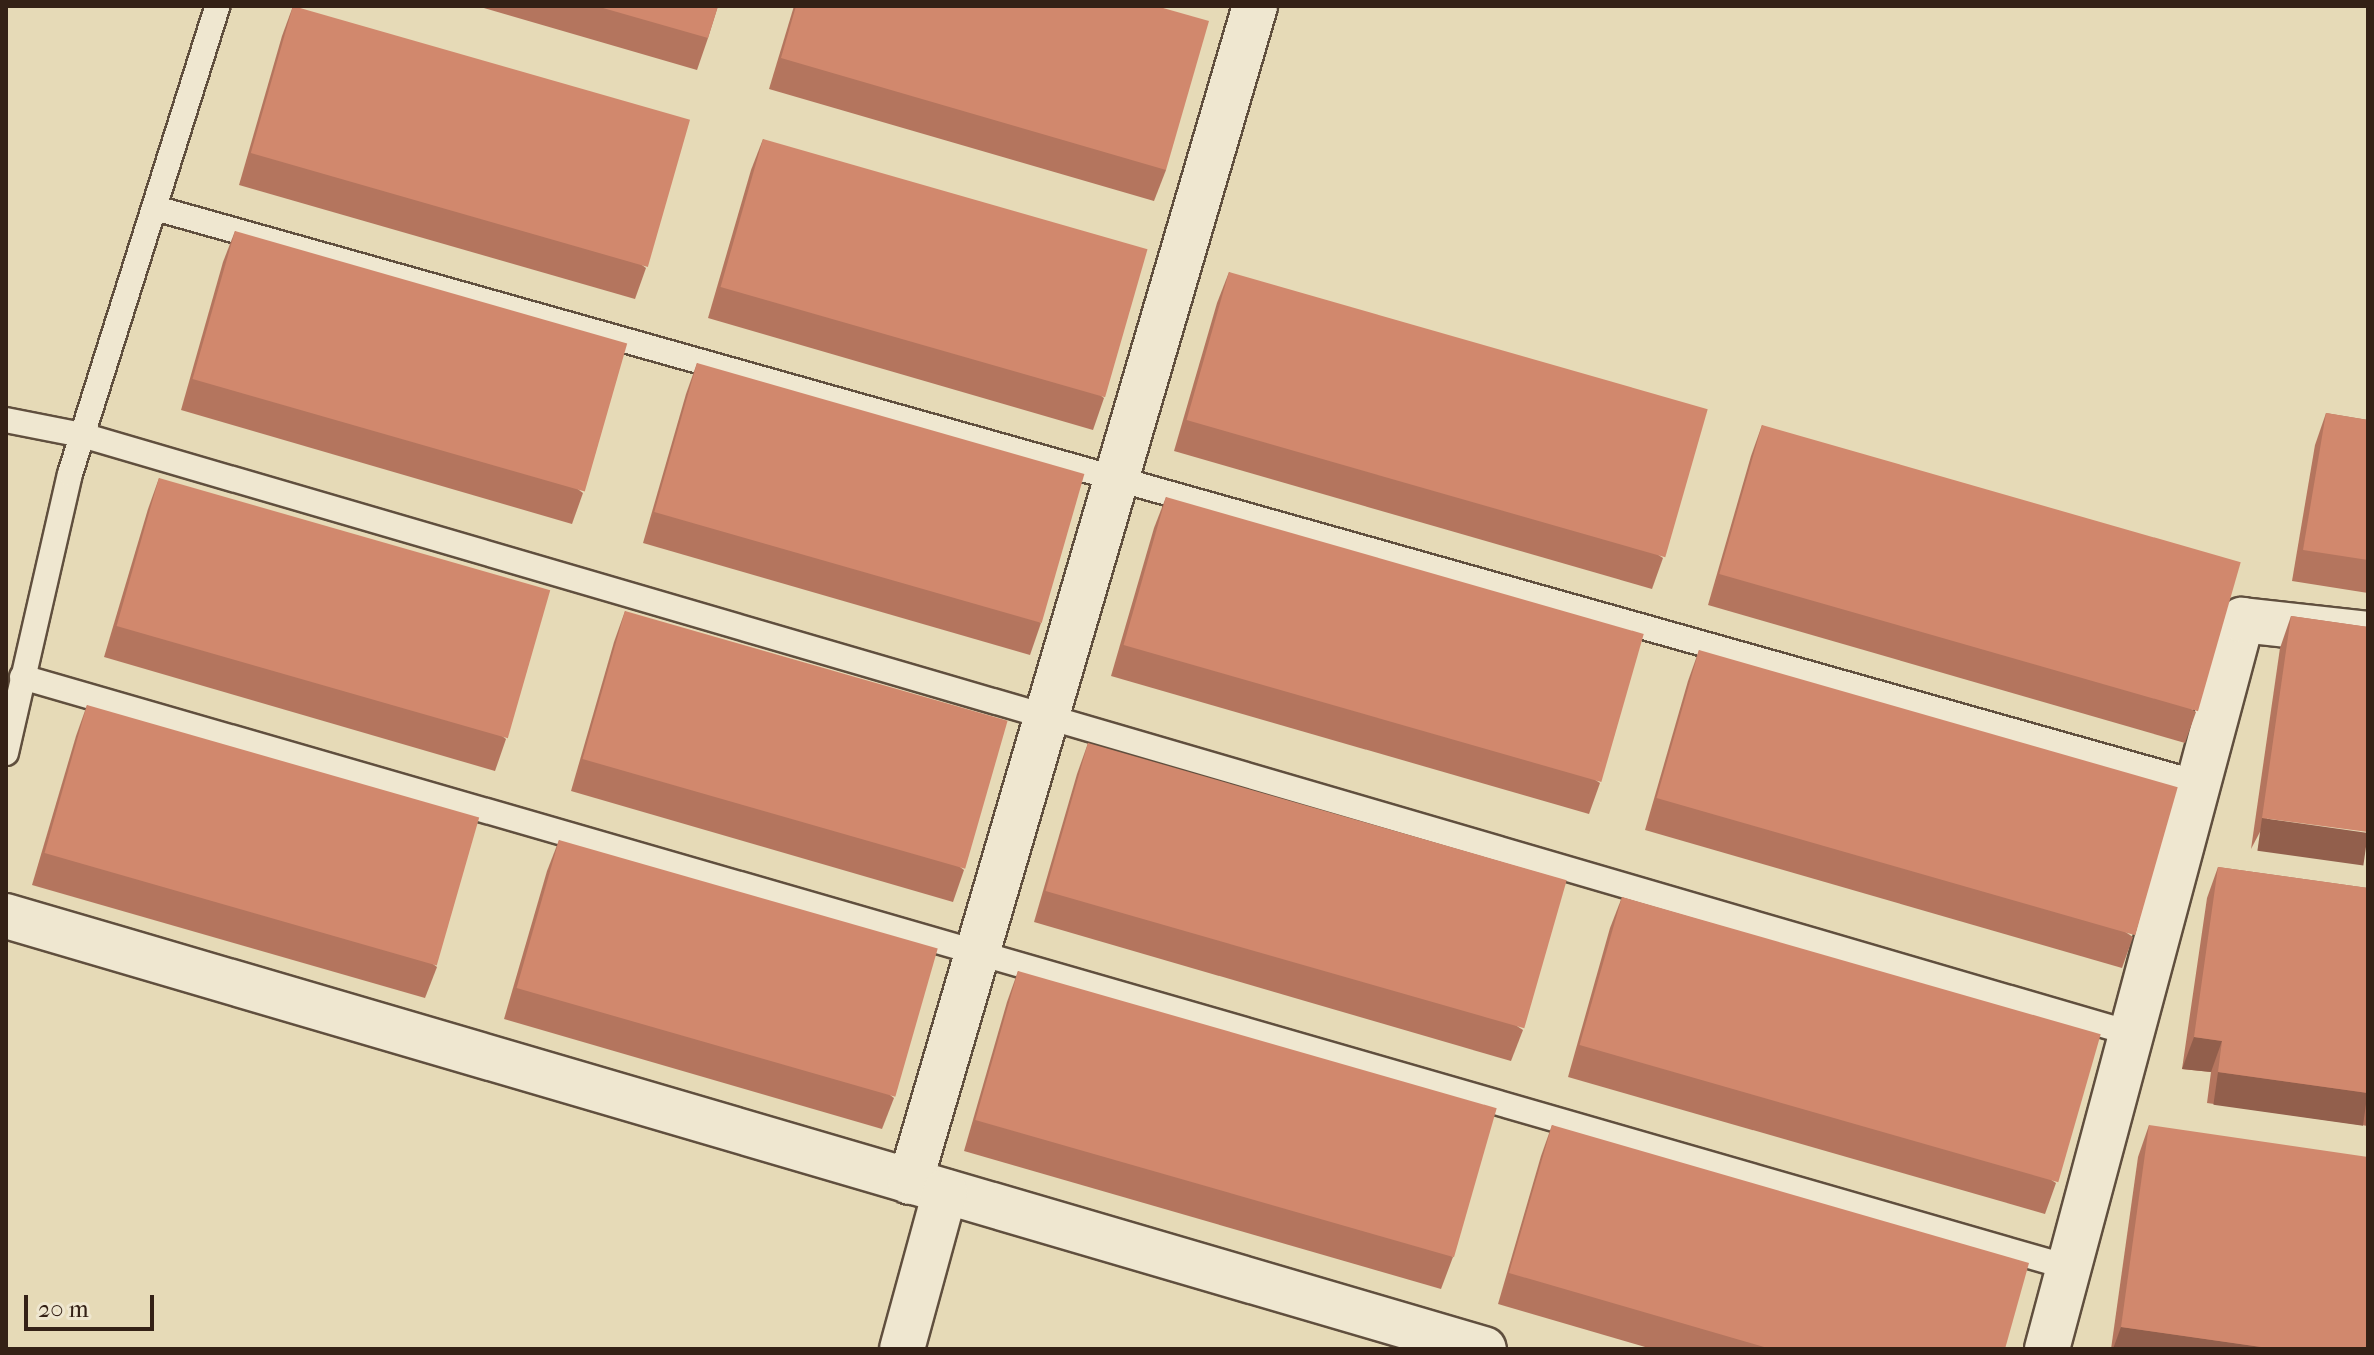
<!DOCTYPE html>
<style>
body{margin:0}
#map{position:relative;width:2374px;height:1355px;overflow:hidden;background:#e6dab7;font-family:"IM FELL French Canon",serif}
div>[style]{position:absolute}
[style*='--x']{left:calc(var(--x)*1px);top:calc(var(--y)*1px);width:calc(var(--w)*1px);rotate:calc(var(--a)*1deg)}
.roads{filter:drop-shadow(2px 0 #604f3e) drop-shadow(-2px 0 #604f3e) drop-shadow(0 2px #604f3e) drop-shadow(0 -2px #604f3e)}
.service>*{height:24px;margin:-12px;padding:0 12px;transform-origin:12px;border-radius:12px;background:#efe7d0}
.minor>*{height:44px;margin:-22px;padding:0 22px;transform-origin:22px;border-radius:22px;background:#efe7d0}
.wall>*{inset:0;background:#b4755e}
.shaded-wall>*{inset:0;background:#925f4c;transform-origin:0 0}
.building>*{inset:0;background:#d1886d;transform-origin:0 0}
span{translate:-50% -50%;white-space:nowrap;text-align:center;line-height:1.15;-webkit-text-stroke:7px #efe7d0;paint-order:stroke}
.frame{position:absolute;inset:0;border:8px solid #342116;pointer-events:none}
.scale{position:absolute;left:24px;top:1295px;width:130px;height:36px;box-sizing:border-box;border:4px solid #342116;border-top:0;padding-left:10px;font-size:24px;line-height:28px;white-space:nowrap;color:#342116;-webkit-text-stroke:6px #efe7d0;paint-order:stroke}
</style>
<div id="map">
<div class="roads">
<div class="service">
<div style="--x:155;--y:208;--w:2122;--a:15.72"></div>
<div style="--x:6;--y:420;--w:77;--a:11.2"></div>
<div style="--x:82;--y:435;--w:2137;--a:16.28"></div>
<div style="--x:22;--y:677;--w:2133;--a:16.09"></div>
<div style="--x:6;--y:753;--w:286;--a:-77.1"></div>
<div style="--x:70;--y:474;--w:491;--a:-72.5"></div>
</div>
<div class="minor">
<div style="--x:6;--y:916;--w:1540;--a:16.33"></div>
<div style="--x:910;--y:1182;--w:1226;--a:-73.65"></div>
<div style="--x:902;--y:1349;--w:163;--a:-74.7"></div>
<div style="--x:2047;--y:1349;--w:755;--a:-75.02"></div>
<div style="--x:2242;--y:620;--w:127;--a:6.3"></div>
</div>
</div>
<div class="wall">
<div style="clip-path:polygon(293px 6px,646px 268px,635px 299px,239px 185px,282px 36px)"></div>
<div style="clip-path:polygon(477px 6px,718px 6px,708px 38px,697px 70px)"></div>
<div style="clip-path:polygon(794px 6px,1156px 6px,1166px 170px,1154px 201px,769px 89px)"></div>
<div style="clip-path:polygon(763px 139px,1104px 398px,1093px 430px,708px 318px,751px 170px)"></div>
<div style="clip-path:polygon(235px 231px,583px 493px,572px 524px,181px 410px,223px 262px)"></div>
<div style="clip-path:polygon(1229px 272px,1663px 558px,1652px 589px,1174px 451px,1217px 303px)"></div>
<div style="clip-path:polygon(697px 363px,1041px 623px,1030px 655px,643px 543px,686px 394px)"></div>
<div style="clip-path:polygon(2326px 413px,2368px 420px,2368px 593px,2292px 581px,2315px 445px)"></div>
<div style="clip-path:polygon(1762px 425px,2196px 712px,2185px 743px,1708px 605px,1751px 456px)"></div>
<div style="clip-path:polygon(159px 478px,506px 739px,495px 771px,104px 657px,148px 509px)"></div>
<div style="clip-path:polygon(1166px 497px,1600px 783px,1589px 814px,1111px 676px,1154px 528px)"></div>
<div style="clip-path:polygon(625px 611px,964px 870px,953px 902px,571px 791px,614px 642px)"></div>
<div style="clip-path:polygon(2291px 616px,2368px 627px,2251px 849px,2280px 648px)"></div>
<div style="clip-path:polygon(1699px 650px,2133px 937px,2122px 968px,1645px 830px,1688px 681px)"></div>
<div style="clip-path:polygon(87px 705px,437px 967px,425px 998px,32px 885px,76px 736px)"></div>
<div style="clip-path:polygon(1088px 743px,1523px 1030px,1511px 1061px,1034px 922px,1077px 774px)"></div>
<div style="clip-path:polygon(559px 840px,894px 1098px,882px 1129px,504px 1019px,547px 871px)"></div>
<div style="clip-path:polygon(2218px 867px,2368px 888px,2368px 1126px,2207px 1103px,2211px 1072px,2182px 1069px,2207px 898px)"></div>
<div style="clip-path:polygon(1622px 897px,2056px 1183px,2045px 1214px,1568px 1077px,1610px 928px)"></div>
<div style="clip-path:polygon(1018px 971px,1453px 1257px,1441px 1289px,964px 1151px,1007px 1002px)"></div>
<div style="clip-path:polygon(1552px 1125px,2005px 1349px,1652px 1349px,1498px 1304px,1541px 1156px)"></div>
<div style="clip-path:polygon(2149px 1125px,2368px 1349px,2111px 1349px,2138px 1157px)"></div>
</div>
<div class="shaded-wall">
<div style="left:2262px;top:818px;width:107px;height:33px;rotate:8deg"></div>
<div style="clip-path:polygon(2194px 1037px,2222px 1041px,2211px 1072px,2182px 1069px)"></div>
<div style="left:2218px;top:1072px;width:151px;height:33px;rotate:8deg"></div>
<div style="clip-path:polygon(2121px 1327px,2275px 1349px,2113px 1349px)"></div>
</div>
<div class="building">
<div style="left:293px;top:6px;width:413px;height:153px;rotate:16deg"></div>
<div style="clip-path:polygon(596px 6px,718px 6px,708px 38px)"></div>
<div style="clip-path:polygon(796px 6px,1156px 6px,1209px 21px,1166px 170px,781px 58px)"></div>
<div style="left:763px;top:139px;width:400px;height:154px;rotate:16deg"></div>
<div style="left:235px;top:231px;width:408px;height:154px;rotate:16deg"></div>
<div style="left:1229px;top:272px;width:498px;height:154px;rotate:16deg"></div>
<div style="left:697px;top:363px;width:403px;height:155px;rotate:16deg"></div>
<div style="clip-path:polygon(2326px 413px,2368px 420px,2368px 560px,2303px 550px)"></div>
<div style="left:1762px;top:425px;width:498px;height:155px;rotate:16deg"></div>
<div style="left:159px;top:478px;width:407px;height:154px;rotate:16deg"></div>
<div style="left:1166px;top:497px;width:497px;height:154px;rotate:16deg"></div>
<div style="left:625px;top:611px;width:398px;height:154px;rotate:16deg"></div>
<div style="clip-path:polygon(2291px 616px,2368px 627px,2368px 832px,2262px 818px)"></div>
<div style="left:1699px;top:650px;width:498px;height:154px;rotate:16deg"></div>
<div style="left:87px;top:705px;width:408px;height:154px;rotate:16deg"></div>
<div style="left:1088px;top:743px;width:498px;height:154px;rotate:16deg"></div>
<div style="left:559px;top:840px;width:394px;height:154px;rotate:16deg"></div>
<div style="clip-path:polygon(2218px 867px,2368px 888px,2368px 1093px,2218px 1072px,2222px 1041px,2194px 1037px)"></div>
<div style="left:1622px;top:897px;width:498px;height:154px;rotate:16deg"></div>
<div style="left:1018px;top:971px;width:498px;height:155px;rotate:16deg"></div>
<div style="clip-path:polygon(1552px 1125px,2029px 1263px,2005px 1349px,1771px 1349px,1509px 1273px)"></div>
<div style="clip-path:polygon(2149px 1125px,2368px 1157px,2368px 1349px,2275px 1349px,2121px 1327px)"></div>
</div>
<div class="frame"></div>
<div class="scale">20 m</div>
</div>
